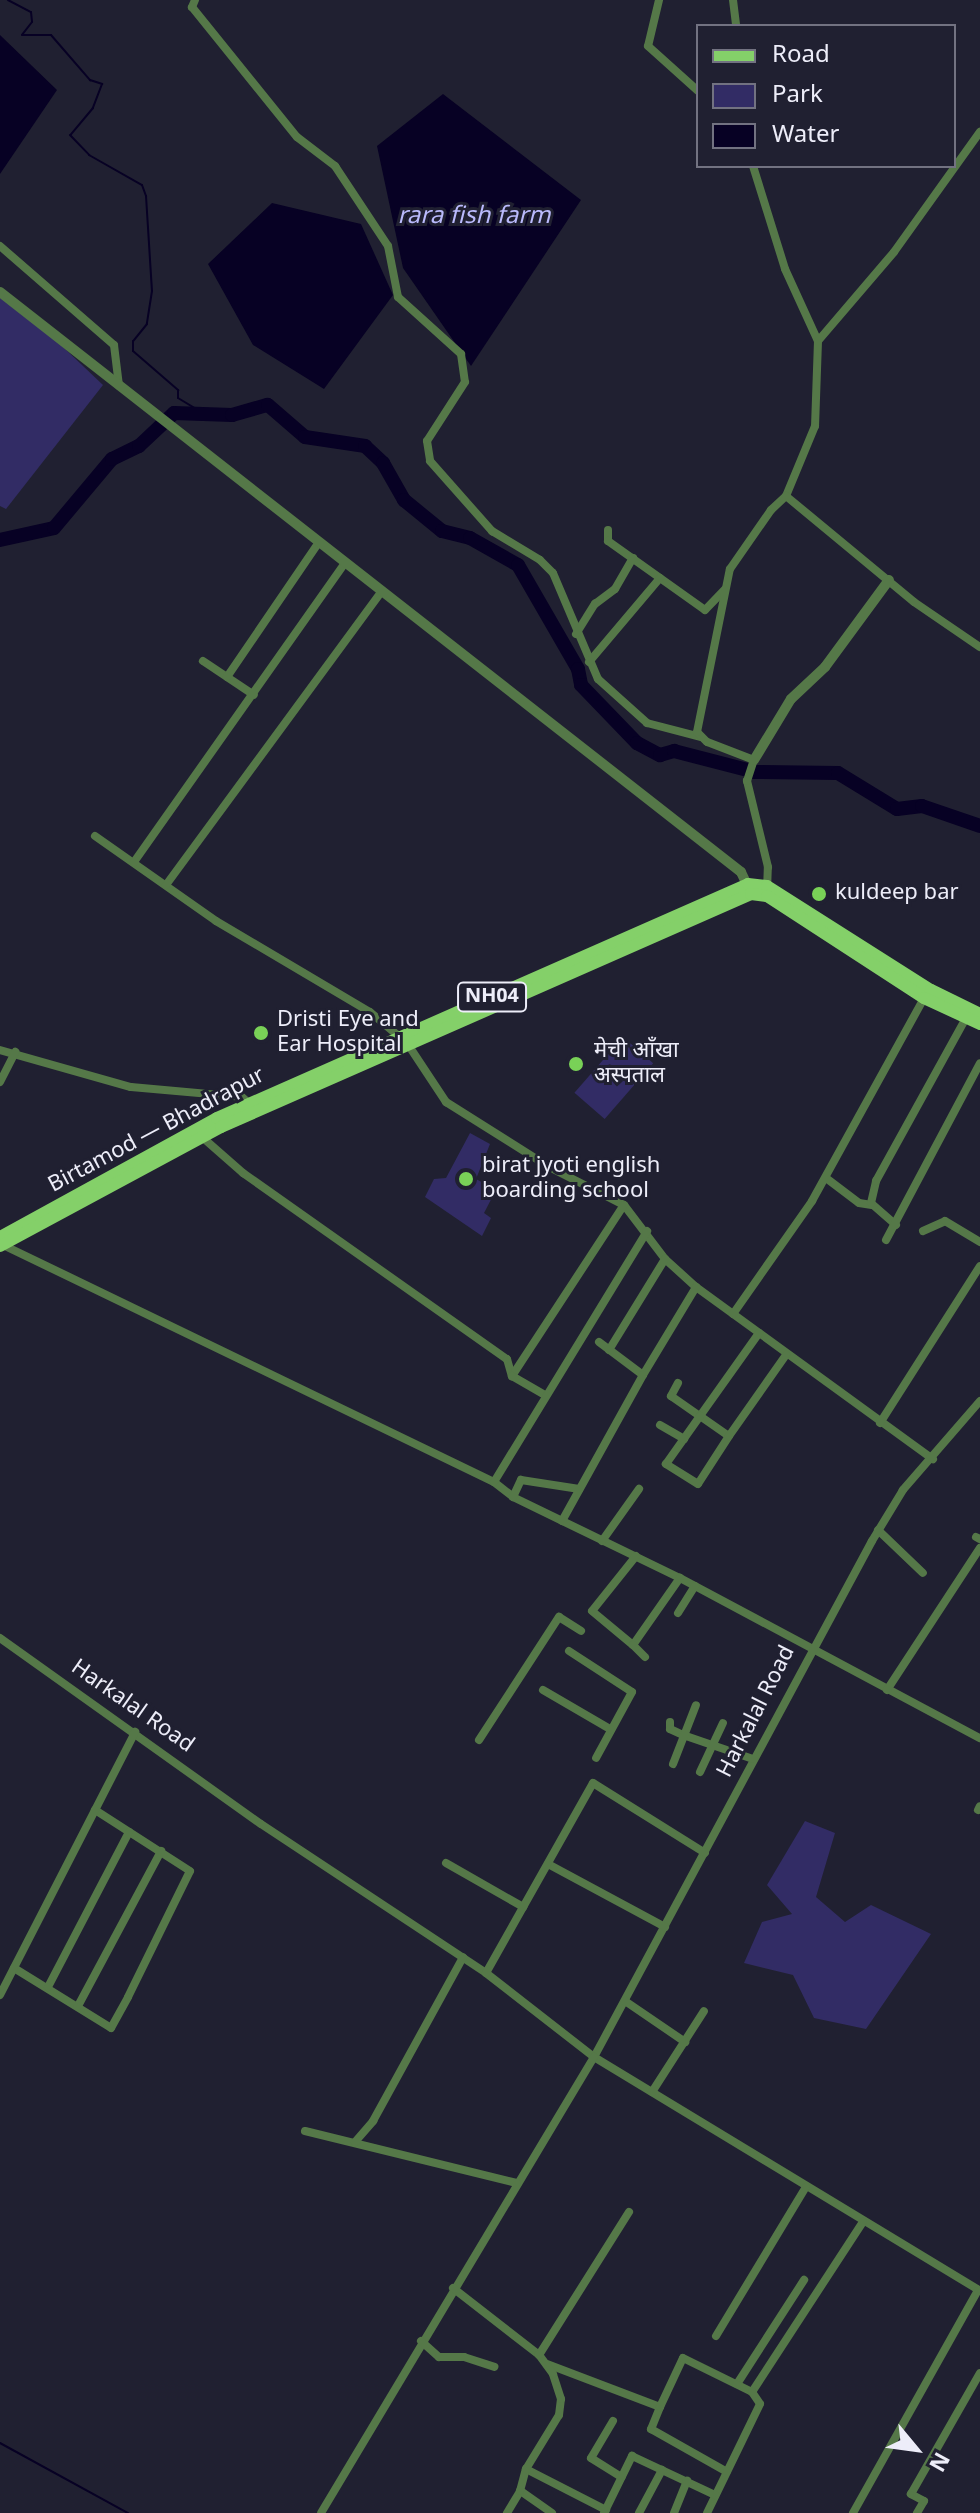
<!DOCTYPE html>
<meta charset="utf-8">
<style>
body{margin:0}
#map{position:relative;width:980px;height:2513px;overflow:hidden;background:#202031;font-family:Georgia,"Noto Sans Devanagari",serif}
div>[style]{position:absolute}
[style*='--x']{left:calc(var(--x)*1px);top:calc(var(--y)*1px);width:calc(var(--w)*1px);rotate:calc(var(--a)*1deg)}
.green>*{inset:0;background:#322c65;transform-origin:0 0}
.water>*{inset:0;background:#070124}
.stream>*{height:2px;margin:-1px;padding:0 1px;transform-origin:1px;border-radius:1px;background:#070124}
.river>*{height:14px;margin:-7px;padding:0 7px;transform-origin:7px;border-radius:7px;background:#070124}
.minor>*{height:8px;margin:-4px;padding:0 4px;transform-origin:4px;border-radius:4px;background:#557848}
.tertiary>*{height:10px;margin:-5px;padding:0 5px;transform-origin:5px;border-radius:5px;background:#557848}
.primary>*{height:12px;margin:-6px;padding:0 6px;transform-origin:6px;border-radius:6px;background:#84d069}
.dots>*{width:22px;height:22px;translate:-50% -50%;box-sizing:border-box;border:4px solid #202031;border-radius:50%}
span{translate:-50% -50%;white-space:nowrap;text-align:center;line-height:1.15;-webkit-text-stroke:6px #202031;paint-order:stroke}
.shield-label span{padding:2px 6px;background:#202031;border:2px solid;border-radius:6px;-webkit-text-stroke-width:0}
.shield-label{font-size:20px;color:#ededf9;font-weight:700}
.poi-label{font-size:22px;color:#ededf9}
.left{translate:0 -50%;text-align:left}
.street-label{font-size:22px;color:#ededf9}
.water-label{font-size:24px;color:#babafc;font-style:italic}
.legend{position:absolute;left:696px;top:24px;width:260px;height:144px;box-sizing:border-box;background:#202031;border:2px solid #727281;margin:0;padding:10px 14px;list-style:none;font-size:24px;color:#ededf9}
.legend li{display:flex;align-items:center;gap:16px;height:40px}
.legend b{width:40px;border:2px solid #727281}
.north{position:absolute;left:876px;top:2409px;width:80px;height:80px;-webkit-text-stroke:6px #202031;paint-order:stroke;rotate:119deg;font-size:22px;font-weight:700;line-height:32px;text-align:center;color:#ededf9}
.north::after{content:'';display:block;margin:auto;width:28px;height:36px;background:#ededf9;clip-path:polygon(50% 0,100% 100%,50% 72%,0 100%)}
</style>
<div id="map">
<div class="green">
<div style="clip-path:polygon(0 287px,103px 385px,6px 509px,0 506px)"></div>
<div style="left:623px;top:1037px;width:40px;height:74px;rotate:41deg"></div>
<div style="clip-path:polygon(470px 1133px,490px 1144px,476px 1179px,496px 1190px,484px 1213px,491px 1218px,482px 1236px,425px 1197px,434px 1179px,446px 1178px)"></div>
<div style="clip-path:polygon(805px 1821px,835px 1833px,816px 1897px,845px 1922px,871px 1905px,931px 1934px,866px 2029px,814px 2018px,793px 1975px,744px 1963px,762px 1922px,792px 1914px,767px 1885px)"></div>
</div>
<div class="water">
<div style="clip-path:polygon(0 35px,57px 90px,0 174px)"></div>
<div style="clip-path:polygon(443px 94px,581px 200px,471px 366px,403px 268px,377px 146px)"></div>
<div style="clip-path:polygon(272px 203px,361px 224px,393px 295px,324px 389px,253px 345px,208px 264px)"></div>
</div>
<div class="stream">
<div style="--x:8;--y:0;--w:26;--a:28"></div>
<div style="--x:31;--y:12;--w:10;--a:84"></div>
<div style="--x:32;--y:22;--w:16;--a:128"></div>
<div style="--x:22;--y:35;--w:29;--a:0"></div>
<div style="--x:51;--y:35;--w:60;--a:49.1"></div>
<div style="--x:90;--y:80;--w:13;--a:18"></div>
<div style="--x:102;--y:84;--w:26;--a:111"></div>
<div style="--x:93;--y:108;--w:35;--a:130"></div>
<div style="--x:70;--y:135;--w:28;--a:46"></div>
<div style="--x:89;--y:155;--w:61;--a:29.5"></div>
<div style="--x:142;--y:185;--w:12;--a:70"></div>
<div style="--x:146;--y:196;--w:95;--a:86.4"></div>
<div style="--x:152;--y:291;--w:33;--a:99"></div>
<div style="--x:147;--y:324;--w:22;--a:129"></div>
<div style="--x:133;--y:341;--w:10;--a:90"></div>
<div style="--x:133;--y:351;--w:60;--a:40.9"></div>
<div style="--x:178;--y:390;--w:8;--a:90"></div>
<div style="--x:178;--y:398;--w:35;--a:31"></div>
<div style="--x:0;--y:2443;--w:146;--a:28.7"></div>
</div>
<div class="river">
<div style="--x:0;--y:540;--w:55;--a:-12.5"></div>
<div style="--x:54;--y:528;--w:90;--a:-50"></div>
<div style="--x:112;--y:459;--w:30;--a:-26"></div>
<div style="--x:139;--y:446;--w:48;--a:-43.3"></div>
<div style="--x:174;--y:413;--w:58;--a:2"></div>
<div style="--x:232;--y:415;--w:37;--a:-16"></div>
<div style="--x:268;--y:405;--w:49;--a:40.9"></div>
<div style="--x:305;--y:437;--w:61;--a:8.5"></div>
<div style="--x:365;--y:446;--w:25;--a:43"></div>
<div style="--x:383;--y:463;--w:43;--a:60.4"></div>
<div style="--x:404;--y:500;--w:49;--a:39.2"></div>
<div style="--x:442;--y:531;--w:29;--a:14"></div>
<div style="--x:470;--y:538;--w:55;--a:29.4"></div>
<div style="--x:518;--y:565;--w:120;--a:60"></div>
<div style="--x:578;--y:669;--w:16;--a:79"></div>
<div style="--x:581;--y:685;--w:81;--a:46"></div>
<div style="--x:637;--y:743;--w:26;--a:28"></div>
<div style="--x:660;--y:755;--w:15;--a:-16"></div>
<div style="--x:674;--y:751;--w:84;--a:14.5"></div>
<div style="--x:755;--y:772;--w:83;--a:0.7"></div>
<div style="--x:838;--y:773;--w:69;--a:31.4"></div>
<div style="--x:897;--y:809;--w:25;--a:-7"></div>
<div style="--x:922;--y:806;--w:61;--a:19"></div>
</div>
<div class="minor">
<div style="--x:195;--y:0;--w:8;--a:113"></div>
<div style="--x:192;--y:7;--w:167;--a:51.1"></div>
<div style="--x:297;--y:137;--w:48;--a:37.3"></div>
<div style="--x:335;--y:166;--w:96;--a:56.5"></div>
<div style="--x:388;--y:246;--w:52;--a:78.9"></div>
<div style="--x:398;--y:297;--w:85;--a:42.1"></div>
<div style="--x:461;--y:354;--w:28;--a:82"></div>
<div style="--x:465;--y:382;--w:70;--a:122.8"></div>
<div style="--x:427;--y:441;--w:20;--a:81"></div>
<div style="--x:430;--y:461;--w:94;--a:48.5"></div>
<div style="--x:492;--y:531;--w:56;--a:31.1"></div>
<div style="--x:540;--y:560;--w:18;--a:45"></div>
<div style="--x:553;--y:573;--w:115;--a:67"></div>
<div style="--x:598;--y:679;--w:66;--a:41.9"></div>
<div style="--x:647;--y:723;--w:56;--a:14.5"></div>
<div style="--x:659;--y:0;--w:47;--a:103.4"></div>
<div style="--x:648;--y:46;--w:67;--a:42"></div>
<div style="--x:733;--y:0;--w:26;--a:83"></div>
<div style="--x:753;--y:166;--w:108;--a:72.7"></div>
<div style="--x:785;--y:269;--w:79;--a:65.4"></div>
<div style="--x:818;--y:341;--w:85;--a:92"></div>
<div style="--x:815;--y:426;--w:76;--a:112.5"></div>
<div style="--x:0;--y:246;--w:151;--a:41"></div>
<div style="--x:114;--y:345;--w:41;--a:83"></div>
<div style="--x:818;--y:341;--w:117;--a:-49.5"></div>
<div style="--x:894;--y:252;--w:148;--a:-54.4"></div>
<div style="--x:608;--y:530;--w:11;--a:90"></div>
<div style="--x:608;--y:541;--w:119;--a:35.4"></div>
<div style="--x:705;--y:610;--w:28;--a:-46"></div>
<div style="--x:576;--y:634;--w:36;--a:-58"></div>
<div style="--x:595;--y:604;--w:25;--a:-37"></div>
<div style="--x:615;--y:589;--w:36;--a:-60"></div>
<div style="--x:203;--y:661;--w:61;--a:33.7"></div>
<div style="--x:589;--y:662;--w:110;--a:-49.8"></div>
<div style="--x:227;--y:677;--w:160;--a:-55.7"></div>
<div style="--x:95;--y:836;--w:148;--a:35.1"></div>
<div style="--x:216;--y:921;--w:179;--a:30.6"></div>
<div style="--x:370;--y:1012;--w:48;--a:40"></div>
<div style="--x:407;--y:1043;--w:71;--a:56.5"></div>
<div style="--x:446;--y:1102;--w:124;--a:32.2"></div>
<div style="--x:551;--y:1168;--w:82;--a:26.9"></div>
<div style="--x:624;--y:1205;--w:68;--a:52.8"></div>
<div style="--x:665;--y:1259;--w:42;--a:42.1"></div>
<div style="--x:696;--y:1287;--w:293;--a:36"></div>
<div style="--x:134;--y:862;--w:365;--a:-54.8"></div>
<div style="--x:166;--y:885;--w:363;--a:-53.7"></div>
<div style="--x:767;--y:891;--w:24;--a:-88"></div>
<div style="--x:768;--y:867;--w:89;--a:-103.7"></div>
<div style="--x:747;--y:781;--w:22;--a:-72"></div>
<div style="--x:754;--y:760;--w:50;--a:-159"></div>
<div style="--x:707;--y:742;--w:14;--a:-135"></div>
<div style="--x:697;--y:732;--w:166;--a:-78.6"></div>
<div style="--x:730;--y:569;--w:72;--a:-55.2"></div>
<div style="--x:771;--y:510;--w:21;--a:-43"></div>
<div style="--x:786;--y:496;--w:166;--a:39.6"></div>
<div style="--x:914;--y:602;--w:80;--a:34.3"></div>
<div style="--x:0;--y:1050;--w:136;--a:15.8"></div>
<div style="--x:131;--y:1087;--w:111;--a:5.1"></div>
<div style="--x:242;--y:1097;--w:9;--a:41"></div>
<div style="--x:0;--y:1082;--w:34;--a:-63"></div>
<div style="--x:202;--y:1137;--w:55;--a:41.3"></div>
<div style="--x:243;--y:1173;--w:323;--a:35.2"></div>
<div style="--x:507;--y:1359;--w:18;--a:74"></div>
<div style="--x:512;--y:1376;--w:204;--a:-56.8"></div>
<div style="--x:826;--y:1178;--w:41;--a:37.1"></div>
<div style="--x:859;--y:1203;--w:13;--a:9"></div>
<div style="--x:896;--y:1225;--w:33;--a:-139"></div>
<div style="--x:871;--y:1203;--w:23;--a:-77"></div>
<div style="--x:876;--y:1181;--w:184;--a:-61.1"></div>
<div style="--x:923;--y:1231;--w:24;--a:-24"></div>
<div style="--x:945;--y:1221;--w:41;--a:31"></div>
<div style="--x:886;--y:1240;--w:200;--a:-62"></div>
<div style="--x:1;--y:1244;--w:547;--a:25.77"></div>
<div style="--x:494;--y:1482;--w:24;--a:38"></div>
<div style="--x:513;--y:1497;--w:186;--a:25.9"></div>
<div style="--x:680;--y:1578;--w:340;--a:28.1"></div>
<div style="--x:733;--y:1314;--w:138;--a:-55"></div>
<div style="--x:812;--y:1201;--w:232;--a:-61.1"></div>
<div style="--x:599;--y:1342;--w:55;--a:36.9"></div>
<div style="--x:643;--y:1375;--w:103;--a:-58.9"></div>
<div style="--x:609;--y:1350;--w:107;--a:-58.4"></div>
<div style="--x:512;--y:1376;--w:39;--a:30"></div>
<div style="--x:678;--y:1383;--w:15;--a:118"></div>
<div style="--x:671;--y:1396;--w:35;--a:35"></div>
<div style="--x:700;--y:1416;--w:102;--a:-54.6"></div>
<div style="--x:980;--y:1401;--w:118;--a:130.9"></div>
<div style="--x:903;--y:1490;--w:60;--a:121.3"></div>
<div style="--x:872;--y:1541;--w:586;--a:118.31"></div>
<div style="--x:594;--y:2057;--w:451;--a:31.2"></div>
<div style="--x:700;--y:1416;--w:35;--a:35"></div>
<div style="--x:729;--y:1436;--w:57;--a:122.9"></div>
<div style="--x:698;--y:1484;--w:38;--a:-148"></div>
<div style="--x:666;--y:1464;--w:59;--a:-54.7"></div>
<div style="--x:880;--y:1423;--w:186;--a:-57.5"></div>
<div style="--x:660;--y:1425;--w:28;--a:30"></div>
<div style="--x:729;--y:1436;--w:99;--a:-54.9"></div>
<div style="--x:494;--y:1482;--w:294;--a:-58.6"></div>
<div style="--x:513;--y:1497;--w:19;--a:-65"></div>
<div style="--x:521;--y:1480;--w:59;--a:8.8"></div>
<div style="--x:562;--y:1521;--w:167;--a:-61"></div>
<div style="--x:878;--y:1530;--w:62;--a:43.7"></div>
<div style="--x:976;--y:1537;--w:4;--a:27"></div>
<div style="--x:602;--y:1541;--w:64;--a:-54.6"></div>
<div style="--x:636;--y:1556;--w:70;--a:128.7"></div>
<div style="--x:592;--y:1611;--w:53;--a:39.7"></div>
<div style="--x:633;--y:1645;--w:82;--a:-55"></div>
<div style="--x:678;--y:1613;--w:32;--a:-58"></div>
<div style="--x:0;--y:1638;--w:320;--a:35.5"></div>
<div style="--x:261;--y:1824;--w:270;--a:33.5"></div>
<div style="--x:486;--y:1973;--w:137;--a:37.9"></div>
<div style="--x:594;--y:2057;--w:531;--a:120.91"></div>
<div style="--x:633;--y:1645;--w:17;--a:45"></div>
<div style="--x:569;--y:1651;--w:75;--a:33.1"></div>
<div style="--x:632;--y:1692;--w:75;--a:118.6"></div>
<div style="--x:543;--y:1690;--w:78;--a:30.2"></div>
<div style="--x:887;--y:1690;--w:170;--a:-56.8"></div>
<div style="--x:670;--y:1722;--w:7;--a:90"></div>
<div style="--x:670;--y:1729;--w:14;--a:25"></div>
<div style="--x:683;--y:1735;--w:74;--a:18.9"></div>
<div style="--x:479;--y:1740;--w:147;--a:-57"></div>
<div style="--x:559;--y:1617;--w:26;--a:32"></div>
<div style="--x:673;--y:1764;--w:63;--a:-68.7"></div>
<div style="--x:700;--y:1772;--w:54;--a:-64.9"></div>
<div style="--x:978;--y:1810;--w:4;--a:-63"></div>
<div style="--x:446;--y:1863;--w:89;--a:29.7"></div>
<div style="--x:548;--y:1864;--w:133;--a:28.3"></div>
<div style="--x:14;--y:1968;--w:114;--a:31.7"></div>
<div style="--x:111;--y:2028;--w:35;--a:-61"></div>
<div style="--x:128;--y:1997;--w:140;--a:-63.8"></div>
<div style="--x:190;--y:1871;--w:113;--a:-147.3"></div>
<div style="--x:486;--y:1973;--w:218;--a:-60.6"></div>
<div style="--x:593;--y:1783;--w:132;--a:32"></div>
<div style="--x:48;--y:1987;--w:175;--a:-62.4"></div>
<div style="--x:0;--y:1995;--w:296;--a:-62.8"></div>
<div style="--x:625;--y:2001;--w:73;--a:34.3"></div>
<div style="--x:78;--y:2006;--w:176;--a:-61.8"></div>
<div style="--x:652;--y:2092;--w:96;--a:-57.3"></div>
<div style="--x:305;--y:2131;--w:218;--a:13.8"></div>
<div style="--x:355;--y:2142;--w:28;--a:-49"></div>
<div style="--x:373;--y:2121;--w:187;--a:-61.2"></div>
<div style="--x:453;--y:2288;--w:109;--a:37.9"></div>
<div style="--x:716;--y:2336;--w:174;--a:-58.9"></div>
<div style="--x:421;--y:2341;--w:24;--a:42"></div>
<div style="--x:439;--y:2357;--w:25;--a:0"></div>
<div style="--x:464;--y:2357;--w:32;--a:18"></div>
<div style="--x:547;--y:2364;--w:121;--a:20.8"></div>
<div style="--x:660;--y:2407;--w:24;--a:112"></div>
<div style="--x:651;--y:2429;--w:87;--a:29.5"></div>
<div style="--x:737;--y:2384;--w:124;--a:-57.2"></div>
<div style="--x:752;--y:2392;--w:203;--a:-56.9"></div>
<div style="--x:660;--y:2407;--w:54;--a:-64.9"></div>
<div style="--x:683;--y:2358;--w:77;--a:26.2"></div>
<div style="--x:752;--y:2392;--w:14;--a:56"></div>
<div style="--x:760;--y:2404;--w:121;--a:115.9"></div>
<div style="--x:613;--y:2421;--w:43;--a:120.7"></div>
<div style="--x:591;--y:2458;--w:36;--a:32"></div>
<div style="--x:526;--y:2469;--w:90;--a:27.1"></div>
<div style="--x:507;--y:2513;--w:26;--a:-59"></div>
<div style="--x:552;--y:2513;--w:39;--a:-145"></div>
<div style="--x:520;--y:2491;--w:23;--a:-75"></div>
<div style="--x:526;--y:2469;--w:63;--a:-58.6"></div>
<div style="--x:559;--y:2415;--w:16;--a:-83"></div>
<div style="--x:561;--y:2399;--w:26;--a:-108"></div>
<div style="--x:553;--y:2374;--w:24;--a:-126"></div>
<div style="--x:539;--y:2355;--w:169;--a:-57.8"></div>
<div style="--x:604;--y:2513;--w:64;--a:-63.8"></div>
<div style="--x:632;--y:2456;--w:92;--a:25.2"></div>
<div style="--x:639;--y:2513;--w:49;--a:-61.9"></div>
<div style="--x:674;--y:2513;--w:35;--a:-68"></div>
<div style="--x:853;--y:2513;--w:256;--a:-60.7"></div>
<div style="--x:917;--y:2513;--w:14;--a:-60"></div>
<div style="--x:924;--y:2501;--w:15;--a:-152"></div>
<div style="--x:911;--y:2494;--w:139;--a:-60.3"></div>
</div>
<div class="tertiary">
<div style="--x:0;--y:292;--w:941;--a:38.05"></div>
<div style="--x:741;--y:872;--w:19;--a:65"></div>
<div style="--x:754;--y:760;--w:71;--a:-58.8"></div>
<div style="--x:791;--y:699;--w:47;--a:-43.3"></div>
<div style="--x:825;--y:667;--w:108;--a:-53.7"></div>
</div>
<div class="primary">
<div style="--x:0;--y:1237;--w:247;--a:-28.7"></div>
<div style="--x:217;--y:1118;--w:580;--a:-23.78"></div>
<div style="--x:748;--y:884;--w:19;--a:6"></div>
<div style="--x:767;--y:886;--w:194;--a:32.4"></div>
<div style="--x:931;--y:990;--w:55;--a:26.1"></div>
<div style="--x:0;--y:1246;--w:251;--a:-28.3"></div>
<div style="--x:221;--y:1127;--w:579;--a:-23.73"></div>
<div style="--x:751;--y:894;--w:16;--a:7"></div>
<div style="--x:767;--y:896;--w:187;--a:33"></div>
<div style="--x:924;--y:998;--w:62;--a:24.9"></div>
</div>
<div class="dots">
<div style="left:819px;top:894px;background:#79d157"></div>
<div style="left:261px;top:1033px;background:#79d157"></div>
<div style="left:576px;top:1064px;background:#79d157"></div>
<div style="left:466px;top:1179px;background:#79d157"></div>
</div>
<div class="shield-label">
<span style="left:492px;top:997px">NH04</span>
</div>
<div class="poi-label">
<span class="left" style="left:835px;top:894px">kuldeep bar</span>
<span class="left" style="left:277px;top:1033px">Dristi Eye and<br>Ear Hospital</span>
<span class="left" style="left:594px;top:1064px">मेची आँखा<br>अस्पताल</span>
<span class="left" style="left:482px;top:1179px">birat jyoti english<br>boarding school</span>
</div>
<div class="street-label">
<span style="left:157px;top:1131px;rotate:-28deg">Birtamod — Bhadrapur</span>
<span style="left:132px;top:1707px;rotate:35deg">Harkalal Road</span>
<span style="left:757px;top:1712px;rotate:-63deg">Harkalal Road</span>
</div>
<div class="water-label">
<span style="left:474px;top:218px">rara fish farm</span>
</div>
<ul class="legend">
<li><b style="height:10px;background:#84d069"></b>Road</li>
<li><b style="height:22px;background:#322c65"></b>Park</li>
<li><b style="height:22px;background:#070124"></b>Water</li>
</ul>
<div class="north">N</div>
</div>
